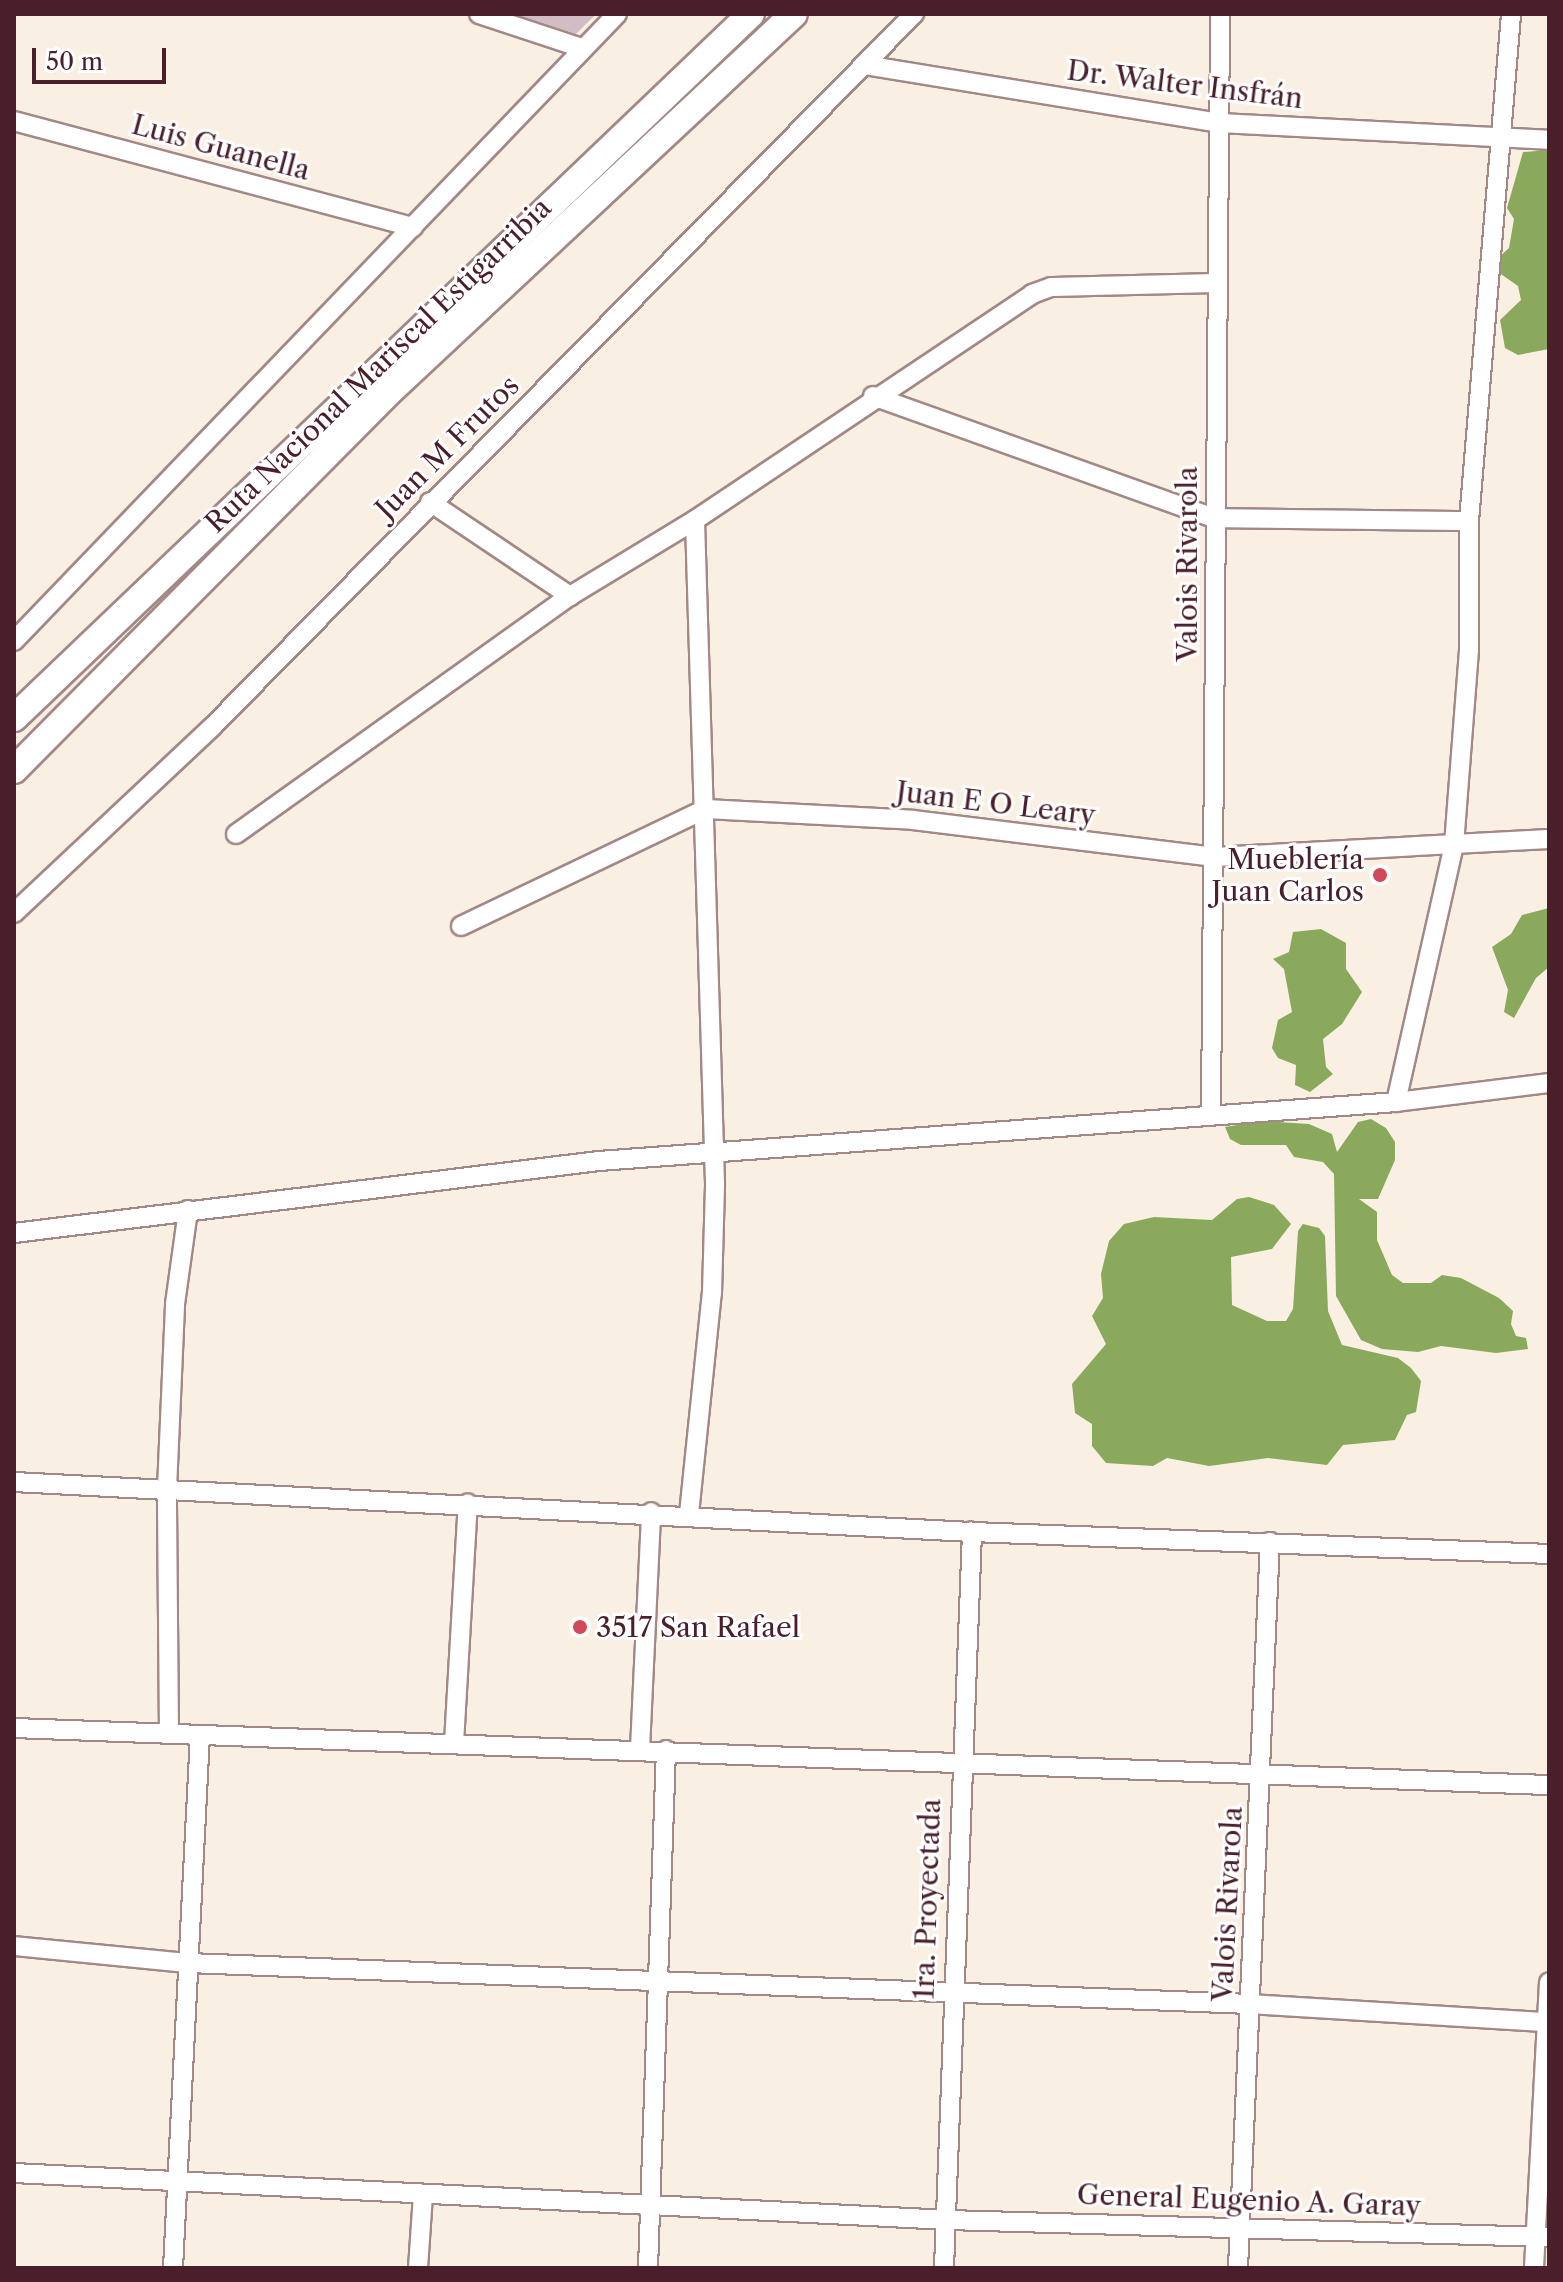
<!DOCTYPE html>
<meta charset="utf-8">
<style>
body{margin:0}
#map{position:relative;width:1563px;height:2282px;overflow:hidden;background:#f9f0e3;font-family:"Libre Caslon Text",serif}
div>[style]{position:absolute}
[style*='--x']{left:calc(var(--x)*1px);top:calc(var(--y)*1px);width:calc(var(--w)*1px);rotate:calc(var(--a)*1deg)}
.industrial>*{inset:0;background:#d2bdc5}
.forest>*{inset:0;background:#8aa95c}
.roads{filter:drop-shadow(2px 0 #a28887) drop-shadow(-2px 0 #a28887) drop-shadow(0 2px #a28887) drop-shadow(0 -2px #a28887)}
.minor>*{height:18px;margin:-9px;padding:0 9px;transform-origin:9px;border-radius:9px;background:#fff}
.highway>*{height:26px;margin:-13px;padding:0 13px;transform-origin:13px;border-radius:13px;background:#fff}
.dots>*{width:22px;height:22px;translate:-50% -50%;box-sizing:border-box;border:4px solid #fff;border-radius:50%}
span{translate:-50% -50%;white-space:nowrap;text-align:center;line-height:1.15;-webkit-text-stroke:6px #fff;paint-order:stroke}
.street-label{font-size:28px;color:#4a1f2b}
.poi-label{font-size:28px;color:#4a1f2b}
.right{translate:-100% -50%;text-align:right}
.left{translate:0 -50%;text-align:left}
.frame{position:absolute;inset:0;border:16px solid #4a1f2b;pointer-events:none}
.scale{position:absolute;left:32px;top:48px;width:134px;height:36px;box-sizing:border-box;border:4px solid #4a1f2b;border-top:0;padding-left:10px;font-size:24px;line-height:28px;white-space:nowrap;color:#4a1f2b;-webkit-text-stroke:6px #fff;paint-order:stroke}
</style>
<div id="map">
<div class="industrial">
<div style="clip-path:polygon(515px 14px,596px 14px,576px 34px)"></div>
</div>
<div class="forest">
<div style="clip-path:polygon(1549px 150px,1549px 349px,1518px 355px,1505px 348px,1500px 320px,1521px 300px,1518px 286px,1498px 272px,1498px 258px,1509px 248px,1514px 219px,1507px 208px,1523px 152px)"></div>
<div style="clip-path:polygon(1549px 908px,1549px 967px,1536px 978px,1514px 1018px,1504px 1012px,1508px 990px,1492px 947px,1511px 934px,1522px 915px)"></div>
<div style="clip-path:polygon(1321px 929px,1346px 943px,1346px 969px,1362px 992px,1342px 1024px,1323px 1039px,1326px 1067px,1333px 1074px,1310px 1092px,1295px 1085px,1296px 1065px,1278px 1058px,1272px 1048px,1278px 1020px,1292px 1012px,1284px 969px,1273px 959px,1289px 952px,1293px 932px)"></div>
<div style="clip-path:polygon(1371px 1119px,1386px 1128px,1395px 1142px,1395px 1160px,1378px 1199px,1359px 1199px,1377px 1212px,1377px 1240px,1392px 1275px,1403px 1283px,1431px 1283px,1442px 1275px,1461px 1278px,1499px 1298px,1513px 1311px,1511px 1324px,1516px 1336px,1526px 1338px,1528px 1349px,1496px 1353px,1441px 1346px,1418px 1352px,1382px 1349px,1361px 1340px,1336px 1296px,1334px 1174px,1323px 1162px,1294px 1157px,1286px 1145px,1241px 1145px,1230px 1139px,1225px 1127px,1262px 1121px,1309px 1124px,1332px 1134px,1337px 1152px,1358px 1122px)"></div>
<div style="clip-path:polygon(1249px 1197px,1274px 1205px,1291px 1224px,1272px 1249px,1231px 1257px,1232px 1305px,1267px 1321px,1286px 1321px,1293px 1309px,1298px 1231px,1303px 1224px,1319px 1228px,1325px 1236px,1328px 1311px,1342px 1345px,1398px 1358px,1411px 1368px,1421px 1381px,1416px 1412px,1407px 1415px,1395px 1440px,1343px 1445px,1327px 1465px,1268px 1458px,1209px 1466px,1167px 1458px,1153px 1466px,1106px 1463px,1092px 1446px,1092px 1424px,1075px 1413px,1072px 1384px,1106px 1344px,1092px 1316px,1103px 1298px,1101px 1274px,1109px 1241px,1124px 1224px,1154px 1217px,1212px 1220px,1237px 1199px)"></div>
</div>
<div class="roads">
<div class="minor">
<div style="--x:479;--y:14;--w:108;--a:18.3"></div>
<div style="--x:865;--y:65;--w:359;--a:9.3"></div>
<div style="--x:1219;--y:123;--w:330;--a:2.9"></div>
<div style="--x:14;--y:121;--w:413;--a:14.9"></div>
<div style="--x:873;--y:396;--w:362;--a:19.7"></div>
<div style="--x:1214;--y:518;--w:255;--a:0.7"></div>
<div style="--x:430;--y:502;--w:169;--a:33.9"></div>
<div style="--x:14;--y:641;--w:870;--a:-46.12"></div>
<div style="--x:236;--y:834;--w:410;--a:-35.5"></div>
<div style="--x:570;--y:596;--w:146;--a:-31.3"></div>
<div style="--x:695;--y:520;--w:406;--a:-33.8"></div>
<div style="--x:1032;--y:294;--w:20;--a:-20"></div>
<div style="--x:1051;--y:287;--w:166;--a:-1.4"></div>
<div style="--x:14;--y:913;--w:272;--a:-43.2"></div>
<div style="--x:212;--y:727;--w:1001;--a:-45.45"></div>
<div style="--x:461;--y:926;--w:271;--a:-25.6"></div>
<div style="--x:705;--y:809;--w:208;--a:3"></div>
<div style="--x:913;--y:820;--w:304;--a:7"></div>
<div style="--x:1215;--y:857;--w:334;--a:-3.1"></div>
<div style="--x:1396;--y:1102;--w:263;--a:-77.3"></div>
<div style="--x:1454;--y:845;--w:196;--a:-85.6"></div>
<div style="--x:1469;--y:650;--w:129;--a:-90"></div>
<div style="--x:1469;--y:521;--w:509;--a:-85.26"></div>
<div style="--x:1211;--y:1114;--w:1100;--a:-89.53"></div>
<div style="--x:14;--y:1233;--w:589;--a:-7.02"></div>
<div style="--x:599;--y:1161;--w:799;--a:-4.23"></div>
<div style="--x:1396;--y:1102;--w:154;--a:-7.1"></div>
<div style="--x:14;--y:1482;--w:959;--a:2.99"></div>
<div style="--x:972;--y:1532;--w:577;--a:2.18"></div>
<div style="--x:689;--y:1514;--w:222;--a:-84.1"></div>
<div style="--x:712;--y:1293;--w:110;--a:-88.4"></div>
<div style="--x:715;--y:1183;--w:663;--a:-91.73"></div>
<div style="--x:14;--y:1728;--w:1536;--a:2.13"></div>
<div style="--x:169;--y:1734;--w:245;--a:-90.5"></div>
<div style="--x:167;--y:1489;--w:185;--a:-87.5"></div>
<div style="--x:175;--y:1304;--w:95;--a:-82.1"></div>
<div style="--x:454;--y:1743;--w:240;--a:-86.7"></div>
<div style="--x:640;--y:1749;--w:237;--a:-87.3"></div>
<div style="--x:14;--y:1946;--w:175;--a:5.6"></div>
<div style="--x:188;--y:1963;--w:1063;--a:2.21"></div>
<div style="--x:1250;--y:2004;--w:297;--a:3.5"></div>
<div style="--x:14;--y:2173;--w:934;--a:2.88"></div>
<div style="--x:947;--y:2220;--w:602;--a:1.62"></div>
<div style="--x:173;--y:2268;--w:534;--a:-87.1"></div>
<div style="--x:418;--y:2268;--w:74;--a:-86.1"></div>
<div style="--x:648;--y:2268;--w:518;--a:-88.01"></div>
<div style="--x:944;--y:2268;--w:737;--a:-87.82"></div>
<div style="--x:1238;--y:2268;--w:727;--a:-87.48"></div>
<div style="--x:1534;--y:2268;--w:286;--a:-87"></div>
</div>
<div class="highway">
<div style="--x:14;--y:718;--w:1019;--a:-43.69"></div>
<div style="--x:14;--y:770;--w:531;--a:-45.23"></div>
<div style="--x:388;--y:393;--w:555;--a:-43.03"></div>
</div>
</div>
<div class="dots">
<div style="left:1380px;top:875px;background:#d1495b"></div>
<div style="left:580px;top:1627px;background:#d1495b"></div>
</div>
<div class="street-label">
<span style="left:1185px;top:84px;rotate:7deg">Dr. Walter Insfrán</span>
<span style="left:221px;top:147px;rotate:15deg">Luis Guanella</span>
<span style="left:378px;top:365px;rotate:-44deg">Ruta Nacional Mariscal Estigarribia</span>
<span style="left:447px;top:447px;rotate:-45deg">Juan M Frutos</span>
<span style="left:1187px;top:564px;rotate:-90deg">Valois Rivarola</span>
<span style="left:996px;top:803px;rotate:7deg">Juan E O Leary</span>
<span style="left:927px;top:1899px;rotate:-88deg">1ra. Proyectada</span>
<span style="left:1227px;top:1904px;rotate:-87deg">Valois Rivarola</span>
<span style="left:1249px;top:2200px;rotate:2deg">General Eugenio A. Garay</span>
</div>
<div class="poi-label">
<span class="right" style="left:1364px;top:875px">Mueblería<br>Juan Carlos</span>
<span class="left" style="left:596px;top:1627px">3517 San Rafael</span>
</div>
<div class="frame"></div>
<div class="scale">50 m</div>
</div>
